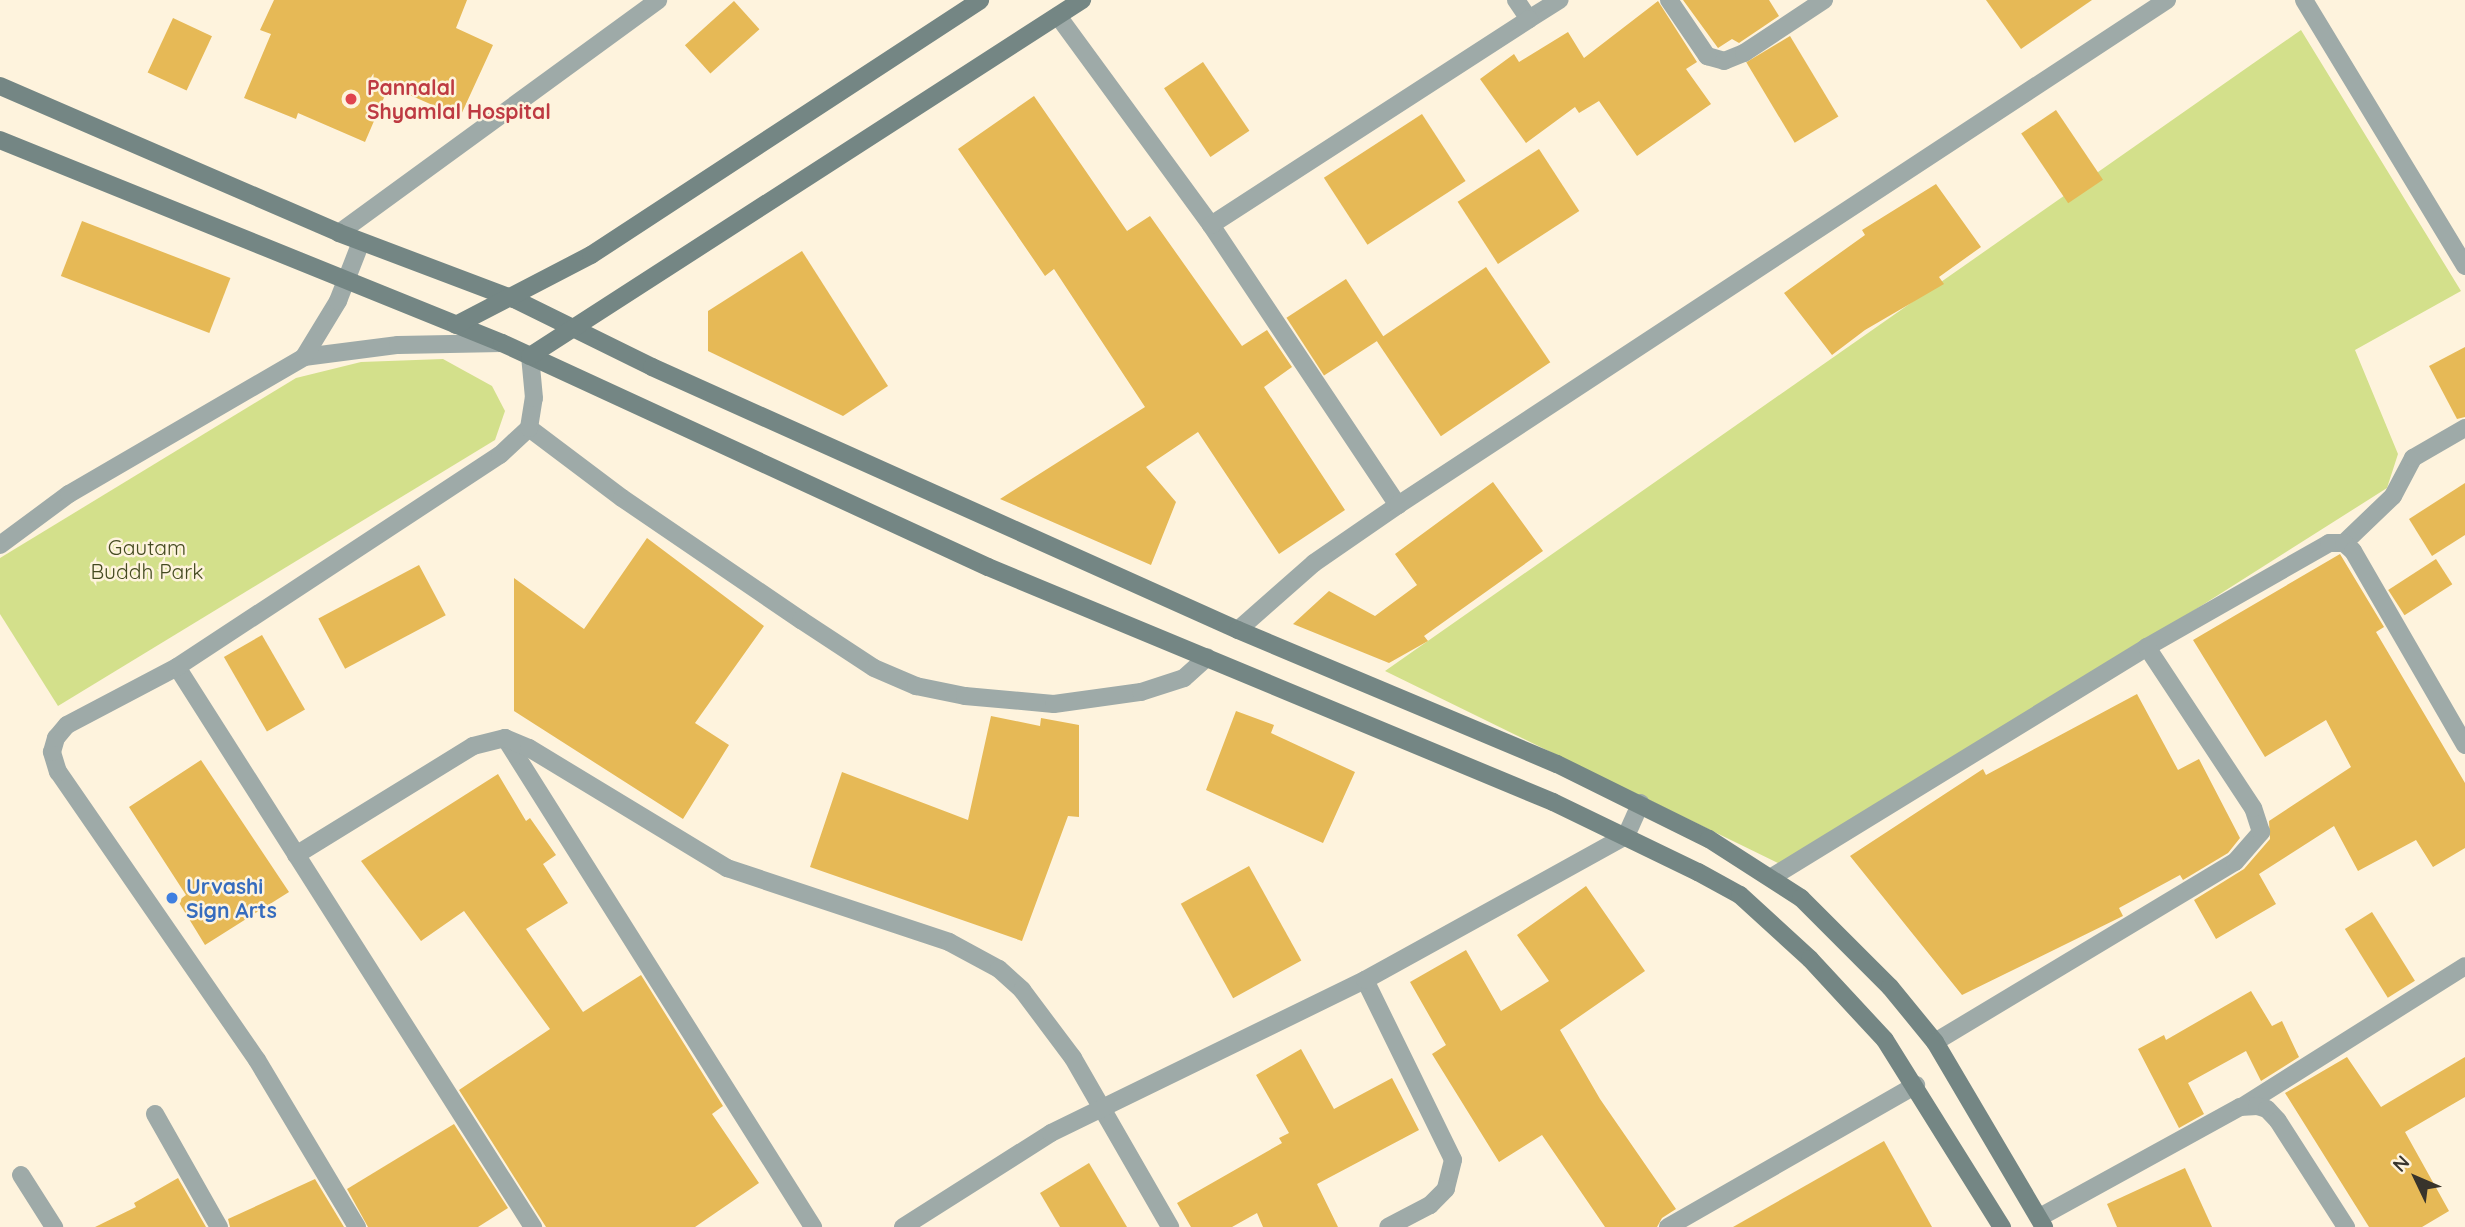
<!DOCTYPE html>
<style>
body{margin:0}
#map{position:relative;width:2465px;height:1227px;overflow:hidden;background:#fef3dd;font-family:Quicksand,sans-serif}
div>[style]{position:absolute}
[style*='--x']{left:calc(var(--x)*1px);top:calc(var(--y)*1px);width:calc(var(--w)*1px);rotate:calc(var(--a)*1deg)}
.green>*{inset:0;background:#d3e08b}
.building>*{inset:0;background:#e6b956;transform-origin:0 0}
.street>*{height:18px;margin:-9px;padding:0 9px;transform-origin:9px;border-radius:9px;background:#9eaaa8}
.secondary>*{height:18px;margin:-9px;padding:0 9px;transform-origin:9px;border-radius:9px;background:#748684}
.dots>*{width:19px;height:19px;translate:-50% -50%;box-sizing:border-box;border:4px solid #fef3dd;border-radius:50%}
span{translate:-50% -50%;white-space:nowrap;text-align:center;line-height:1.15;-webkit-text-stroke:5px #fef3dd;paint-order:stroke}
.health-label{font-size:21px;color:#be3a42;font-weight:700}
.left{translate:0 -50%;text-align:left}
.park-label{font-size:21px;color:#444a20}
.shop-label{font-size:21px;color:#366cbe;font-weight:700}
.north{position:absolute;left:2381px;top:1143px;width:70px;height:70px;-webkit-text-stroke:5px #fef3dd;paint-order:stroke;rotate:314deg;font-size:19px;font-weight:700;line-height:28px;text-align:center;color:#38342c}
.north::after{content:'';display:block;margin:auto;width:24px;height:32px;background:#38342c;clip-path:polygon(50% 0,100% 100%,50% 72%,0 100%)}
</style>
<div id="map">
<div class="green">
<div style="clip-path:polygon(2301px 30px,2461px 291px,2355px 350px,2398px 454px,2387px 488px,1788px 868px,1385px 671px)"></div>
<div style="clip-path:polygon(443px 359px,492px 386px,505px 411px,495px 440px,58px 706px,0 614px,0 558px,296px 378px,361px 362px)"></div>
</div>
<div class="building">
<div style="clip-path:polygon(274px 0,467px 0,456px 28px,493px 45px,460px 117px,389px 86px,365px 142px,298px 113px,296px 119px,244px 98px,271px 34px,260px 30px)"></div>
<div style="clip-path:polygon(1683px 0,1769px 0,1779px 16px,1739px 43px,1732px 39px,1718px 48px)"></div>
<div style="clip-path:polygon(1986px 0,2092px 0,2021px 49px)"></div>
<div style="left:734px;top:1px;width:38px;height:66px;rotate:48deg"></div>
<div style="clip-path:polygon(1658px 1px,1697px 62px,1686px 69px,1711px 104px,1637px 156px,1599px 101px,1579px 113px,1575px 107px,1526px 143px,1480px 79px,1514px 54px,1519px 62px,1568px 32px,1584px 58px)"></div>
<div style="left:173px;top:18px;width:43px;height:60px;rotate:25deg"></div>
<div style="left:1790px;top:36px;width:94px;height:51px;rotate:59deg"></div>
<div style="left:1203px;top:62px;width:83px;height:47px;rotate:56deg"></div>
<div style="clip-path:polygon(1034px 96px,1127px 231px,1150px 216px,1242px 346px,1267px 330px,1292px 367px,1264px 387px,1345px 510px,1279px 554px,1198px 432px,1146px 467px,1176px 502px,1151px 565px,1000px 499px,1145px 407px,1054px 269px,1045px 276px,958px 149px)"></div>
<div style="left:2056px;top:110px;width:84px;height:42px;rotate:56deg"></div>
<div style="left:1422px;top:114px;width:80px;height:117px;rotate:57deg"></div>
<div style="left:1539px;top:149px;width:74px;height:97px;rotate:57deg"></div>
<div style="clip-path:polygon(1936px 184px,1981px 247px,1939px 277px,1944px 284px,1865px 330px,1832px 355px,1784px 293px,1865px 235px,1862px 230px)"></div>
<div style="left:82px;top:221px;width:159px;height:59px;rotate:21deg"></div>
<div style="clip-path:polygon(802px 251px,888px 386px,843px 416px,708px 351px,708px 311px)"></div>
<div style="left:1486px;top:267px;width:115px;height:132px;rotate:56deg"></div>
<div style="left:1346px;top:279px;width:69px;height:71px;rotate:57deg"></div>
<div style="clip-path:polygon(2465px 347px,2465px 417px,2457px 419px,2429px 366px)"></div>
<div style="clip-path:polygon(1493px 482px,1543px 551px,1424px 636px,1428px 641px,1389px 663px,1293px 624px,1329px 591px,1375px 616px,1417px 585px,1395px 554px)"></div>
<div style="clip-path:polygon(2465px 483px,2465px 535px,2432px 556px,2409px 519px)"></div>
<div style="clip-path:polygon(647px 538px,764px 626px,695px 723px,729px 745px,683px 819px,514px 711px,514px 578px,584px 629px)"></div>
<div style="clip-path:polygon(2340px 554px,2384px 627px,2376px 632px,2465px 783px,2465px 848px,2433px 867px,2416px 840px,2358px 871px,2334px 826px,2259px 874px,2276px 904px,2216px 939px,2194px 900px,2244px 869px,2270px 839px,2269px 821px,2351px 767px,2326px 720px,2265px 757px,2193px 640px)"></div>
<div style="left:2436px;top:559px;width:30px;height:57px;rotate:57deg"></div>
<div style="left:419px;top:565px;width:57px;height:114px;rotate:62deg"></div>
<div style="left:262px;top:635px;width:86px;height:44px;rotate:60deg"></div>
<div style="clip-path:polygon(2137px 694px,2178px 770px,2199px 759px,2240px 838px,2228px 853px,2183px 880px,2180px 875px,2119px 908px,2123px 916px,1962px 995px,1850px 856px,1983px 769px,1986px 775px)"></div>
<div style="clip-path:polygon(1236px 711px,1274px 725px,1271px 733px,1355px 772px,1323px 843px,1206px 790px)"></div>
<div style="clip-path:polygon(991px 716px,1040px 726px,1041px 718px,1079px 725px,1079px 817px,1068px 816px,1022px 941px,810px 867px,842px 772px,968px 820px)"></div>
<div style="clip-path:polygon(201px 760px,289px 892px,205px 945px,178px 901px,186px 895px,129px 807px)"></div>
<div style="clip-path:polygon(498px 774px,526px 821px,530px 818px,556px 855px,543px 864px,568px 903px,526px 929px,583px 1012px,641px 975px,723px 1106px,712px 1114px,759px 1183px,695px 1227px,546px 1227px,459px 1090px,550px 1029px,464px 911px,421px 941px,361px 861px)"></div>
<div style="left:1249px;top:866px;width:108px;height:78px;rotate:61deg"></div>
<div style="clip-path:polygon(1586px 886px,1645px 971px,1560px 1030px,1600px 1099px,1676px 1209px,1662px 1218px,1657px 1227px,1605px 1227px,1542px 1135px,1499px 1162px,1432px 1054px,1446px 1045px,1410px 982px,1466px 950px,1501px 1011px,1549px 981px,1517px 935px)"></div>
<div style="left:2372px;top:912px;width:81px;height:32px;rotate:58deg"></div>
<div style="clip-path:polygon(2251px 991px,2272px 1026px,2282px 1021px,2299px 1057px,2261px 1081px,2246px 1051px,2188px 1083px,2204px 1114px,2179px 1128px,2138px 1049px,2164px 1035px,2166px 1040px)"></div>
<div style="clip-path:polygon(1301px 1049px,1334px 1109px,1392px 1078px,1419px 1130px,1317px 1184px,1338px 1227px,1263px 1227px,1257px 1213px,1232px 1227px,1191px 1227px,1177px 1203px,1282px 1143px,1279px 1138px,1289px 1133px,1256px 1075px)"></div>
<div style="clip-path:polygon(2347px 1057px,2381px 1107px,2465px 1057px,2465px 1097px,2405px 1132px,2449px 1211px,2422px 1227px,2369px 1227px,2285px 1093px)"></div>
<div style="clip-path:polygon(454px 1124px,508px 1208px,478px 1227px,368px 1227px,347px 1189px)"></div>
<div style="clip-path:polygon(1884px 1141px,1932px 1227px,1733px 1227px)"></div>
<div style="clip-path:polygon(1089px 1163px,1127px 1227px,1060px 1227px,1040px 1193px)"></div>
<div style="clip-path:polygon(2185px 1168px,2212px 1227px,2117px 1227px,2107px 1204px)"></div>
<div style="clip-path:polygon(178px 1178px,206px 1227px,95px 1227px,136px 1207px,134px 1203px)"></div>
<div style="clip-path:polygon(315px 1179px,344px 1227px,230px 1227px,228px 1219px)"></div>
</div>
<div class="street">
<div style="--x:1516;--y:0;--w:23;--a:56"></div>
<div style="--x:1529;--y:19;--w:36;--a:-32"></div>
<div style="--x:1669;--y:0;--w:68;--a:55.8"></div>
<div style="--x:1707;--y:56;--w:18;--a:16"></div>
<div style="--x:1724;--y:61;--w:22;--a:-22"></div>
<div style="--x:1744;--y:53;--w:96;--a:-33.5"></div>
<div style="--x:2304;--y:0;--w:311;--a:58.8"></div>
<div style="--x:1058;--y:16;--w:259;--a:53.8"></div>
<div style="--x:1211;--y:225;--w:337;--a:56.3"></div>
<div style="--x:1211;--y:225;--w:379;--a:-32.9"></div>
<div style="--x:339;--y:233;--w:395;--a:-36.1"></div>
<div style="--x:304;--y:357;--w:95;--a:-7.3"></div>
<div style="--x:398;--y:345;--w:104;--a:-1.1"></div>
<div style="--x:529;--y:428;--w:116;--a:37"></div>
<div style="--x:622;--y:498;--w:217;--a:34.3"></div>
<div style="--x:801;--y:620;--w:87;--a:33.3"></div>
<div style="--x:874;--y:668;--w:46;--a:23.2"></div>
<div style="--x:916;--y:686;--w:50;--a:11.5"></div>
<div style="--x:965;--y:696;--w:89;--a:5.1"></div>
<div style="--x:1054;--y:704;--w:88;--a:-7.9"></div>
<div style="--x:1141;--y:692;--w:45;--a:-18"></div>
<div style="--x:1184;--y:678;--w:31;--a:-42"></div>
<div style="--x:2344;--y:543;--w:68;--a:-43.8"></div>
<div style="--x:2393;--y:496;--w:43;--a:-62.2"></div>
<div style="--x:2413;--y:458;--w:60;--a:-30"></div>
<div style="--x:0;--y:545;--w:86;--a:-36.5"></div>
<div style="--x:69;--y:494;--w:272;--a:-30.2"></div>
<div style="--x:304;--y:357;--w:66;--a:-58.7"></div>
<div style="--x:338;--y:301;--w:63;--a:-68.7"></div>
<div style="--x:1238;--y:630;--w:101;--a:-41.4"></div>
<div style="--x:1314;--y:563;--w:102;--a:-34.6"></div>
<div style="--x:1398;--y:505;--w:920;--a:-33.29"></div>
<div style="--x:177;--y:667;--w:664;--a:57.56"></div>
<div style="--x:505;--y:738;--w:578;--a:57.79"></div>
<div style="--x:296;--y:855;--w:208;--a:-31.6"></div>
<div style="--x:473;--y:746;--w:33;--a:-14"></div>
<div style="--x:505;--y:738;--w:26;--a:23"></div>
<div style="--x:529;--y:748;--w:232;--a:31.2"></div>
<div style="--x:727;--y:868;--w:234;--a:18.4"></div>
<div style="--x:949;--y:942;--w:57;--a:28.4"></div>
<div style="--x:999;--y:969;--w:31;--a:42"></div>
<div style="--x:1022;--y:990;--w:85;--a:53.1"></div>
<div style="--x:1073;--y:1058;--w:195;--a:60.1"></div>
<div style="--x:1772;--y:877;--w:440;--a:-31.5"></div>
<div style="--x:2147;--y:647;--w:210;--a:-29.7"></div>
<div style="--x:2329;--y:543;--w:15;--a:0"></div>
<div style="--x:2344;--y:543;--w:12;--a:42"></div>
<div style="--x:2353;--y:551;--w:224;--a:60"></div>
<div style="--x:1365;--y:980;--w:200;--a:63.9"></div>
<div style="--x:1453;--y:1160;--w:30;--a:104"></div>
<div style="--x:1446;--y:1189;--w:23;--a:135"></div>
<div style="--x:1430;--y:1205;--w:47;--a:152.4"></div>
<div style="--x:1935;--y:1042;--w:350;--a:-31"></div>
<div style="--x:2235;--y:862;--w:40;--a:-49"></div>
<div style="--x:2261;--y:832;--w:25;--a:-108"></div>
<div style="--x:2253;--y:808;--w:193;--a:-123.4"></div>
<div style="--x:2243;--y:1106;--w:262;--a:-32.2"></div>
<div style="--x:155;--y:1114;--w:130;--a:60.5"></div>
<div style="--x:21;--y:1175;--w:62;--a:57.6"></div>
<div style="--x:2040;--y:1217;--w:228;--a:-28.8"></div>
<div style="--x:2240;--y:1107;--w:17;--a:-3"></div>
<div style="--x:2257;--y:1106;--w:10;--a:17"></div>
<div style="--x:2267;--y:1109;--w:16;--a:47"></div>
<div style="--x:2278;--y:1121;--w:126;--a:57.3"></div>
<div style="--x:357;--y:1227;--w:195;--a:-120.9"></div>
<div style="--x:257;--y:1060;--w:350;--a:-124.6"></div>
<div style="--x:58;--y:772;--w:21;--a:-107"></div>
<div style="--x:52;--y:752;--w:15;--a:-74"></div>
<div style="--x:56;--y:738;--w:17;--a:-50"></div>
<div style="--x:67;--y:725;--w:124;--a:-27.8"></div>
<div style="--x:177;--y:667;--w:386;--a:-33.3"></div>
<div style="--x:500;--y:455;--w:40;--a:-43"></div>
<div style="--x:529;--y:428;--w:30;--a:-81"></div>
<div style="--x:534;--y:398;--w:42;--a:-95.4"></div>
<div style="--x:903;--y:1227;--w:175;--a:-32.4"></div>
<div style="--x:1051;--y:1133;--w:349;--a:-26"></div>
<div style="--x:1365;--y:980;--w:298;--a:-28.9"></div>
<div style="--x:1626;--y:836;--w:36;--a:-66"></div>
<div style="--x:1668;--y:1227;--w:286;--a:-29.8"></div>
</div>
<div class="secondary">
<div style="--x:0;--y:86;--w:369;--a:23.4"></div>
<div style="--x:339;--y:233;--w:187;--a:20.7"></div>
<div style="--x:514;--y:299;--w:154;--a:26.2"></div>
<div style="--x:652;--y:367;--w:642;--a:24.17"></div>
<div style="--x:1238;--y:630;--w:346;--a:22.8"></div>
<div style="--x:1557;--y:764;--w:169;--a:26.3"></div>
<div style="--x:1709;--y:839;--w:109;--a:32.7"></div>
<div style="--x:1801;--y:898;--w:126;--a:45"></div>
<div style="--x:1890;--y:987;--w:71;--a:50.7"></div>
<div style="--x:1935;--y:1042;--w:215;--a:59.5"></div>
<div style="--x:0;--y:140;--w:541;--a:22.02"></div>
<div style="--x:502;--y:343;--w:535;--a:24.75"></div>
<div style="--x:988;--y:567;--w:612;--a:22.58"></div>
<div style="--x:1553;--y:802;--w:161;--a:25.8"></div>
<div style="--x:1698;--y:872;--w:48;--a:28.7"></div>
<div style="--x:1740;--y:895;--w:95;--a:42.4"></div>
<div style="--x:1810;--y:959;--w:110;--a:47.2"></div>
<div style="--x:1885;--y:1040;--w:221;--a:58"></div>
<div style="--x:456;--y:325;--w:152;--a:-27.4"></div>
<div style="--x:591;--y:255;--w:465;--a:-33.2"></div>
<div style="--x:530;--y:356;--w:657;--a:-32.82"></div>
</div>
<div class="dots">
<div style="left:351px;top:99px;background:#e0444e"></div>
<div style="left:172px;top:898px;background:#3f7fe0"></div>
</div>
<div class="health-label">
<span class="left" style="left:367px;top:99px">Pannalal<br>Shyamlal Hospital</span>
</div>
<div class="park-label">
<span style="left:147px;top:559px">Gautam<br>Buddh Park</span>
</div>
<div class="shop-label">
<span class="left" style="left:186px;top:898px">Urvashi<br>Sign Arts</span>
</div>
<div class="north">N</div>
</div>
